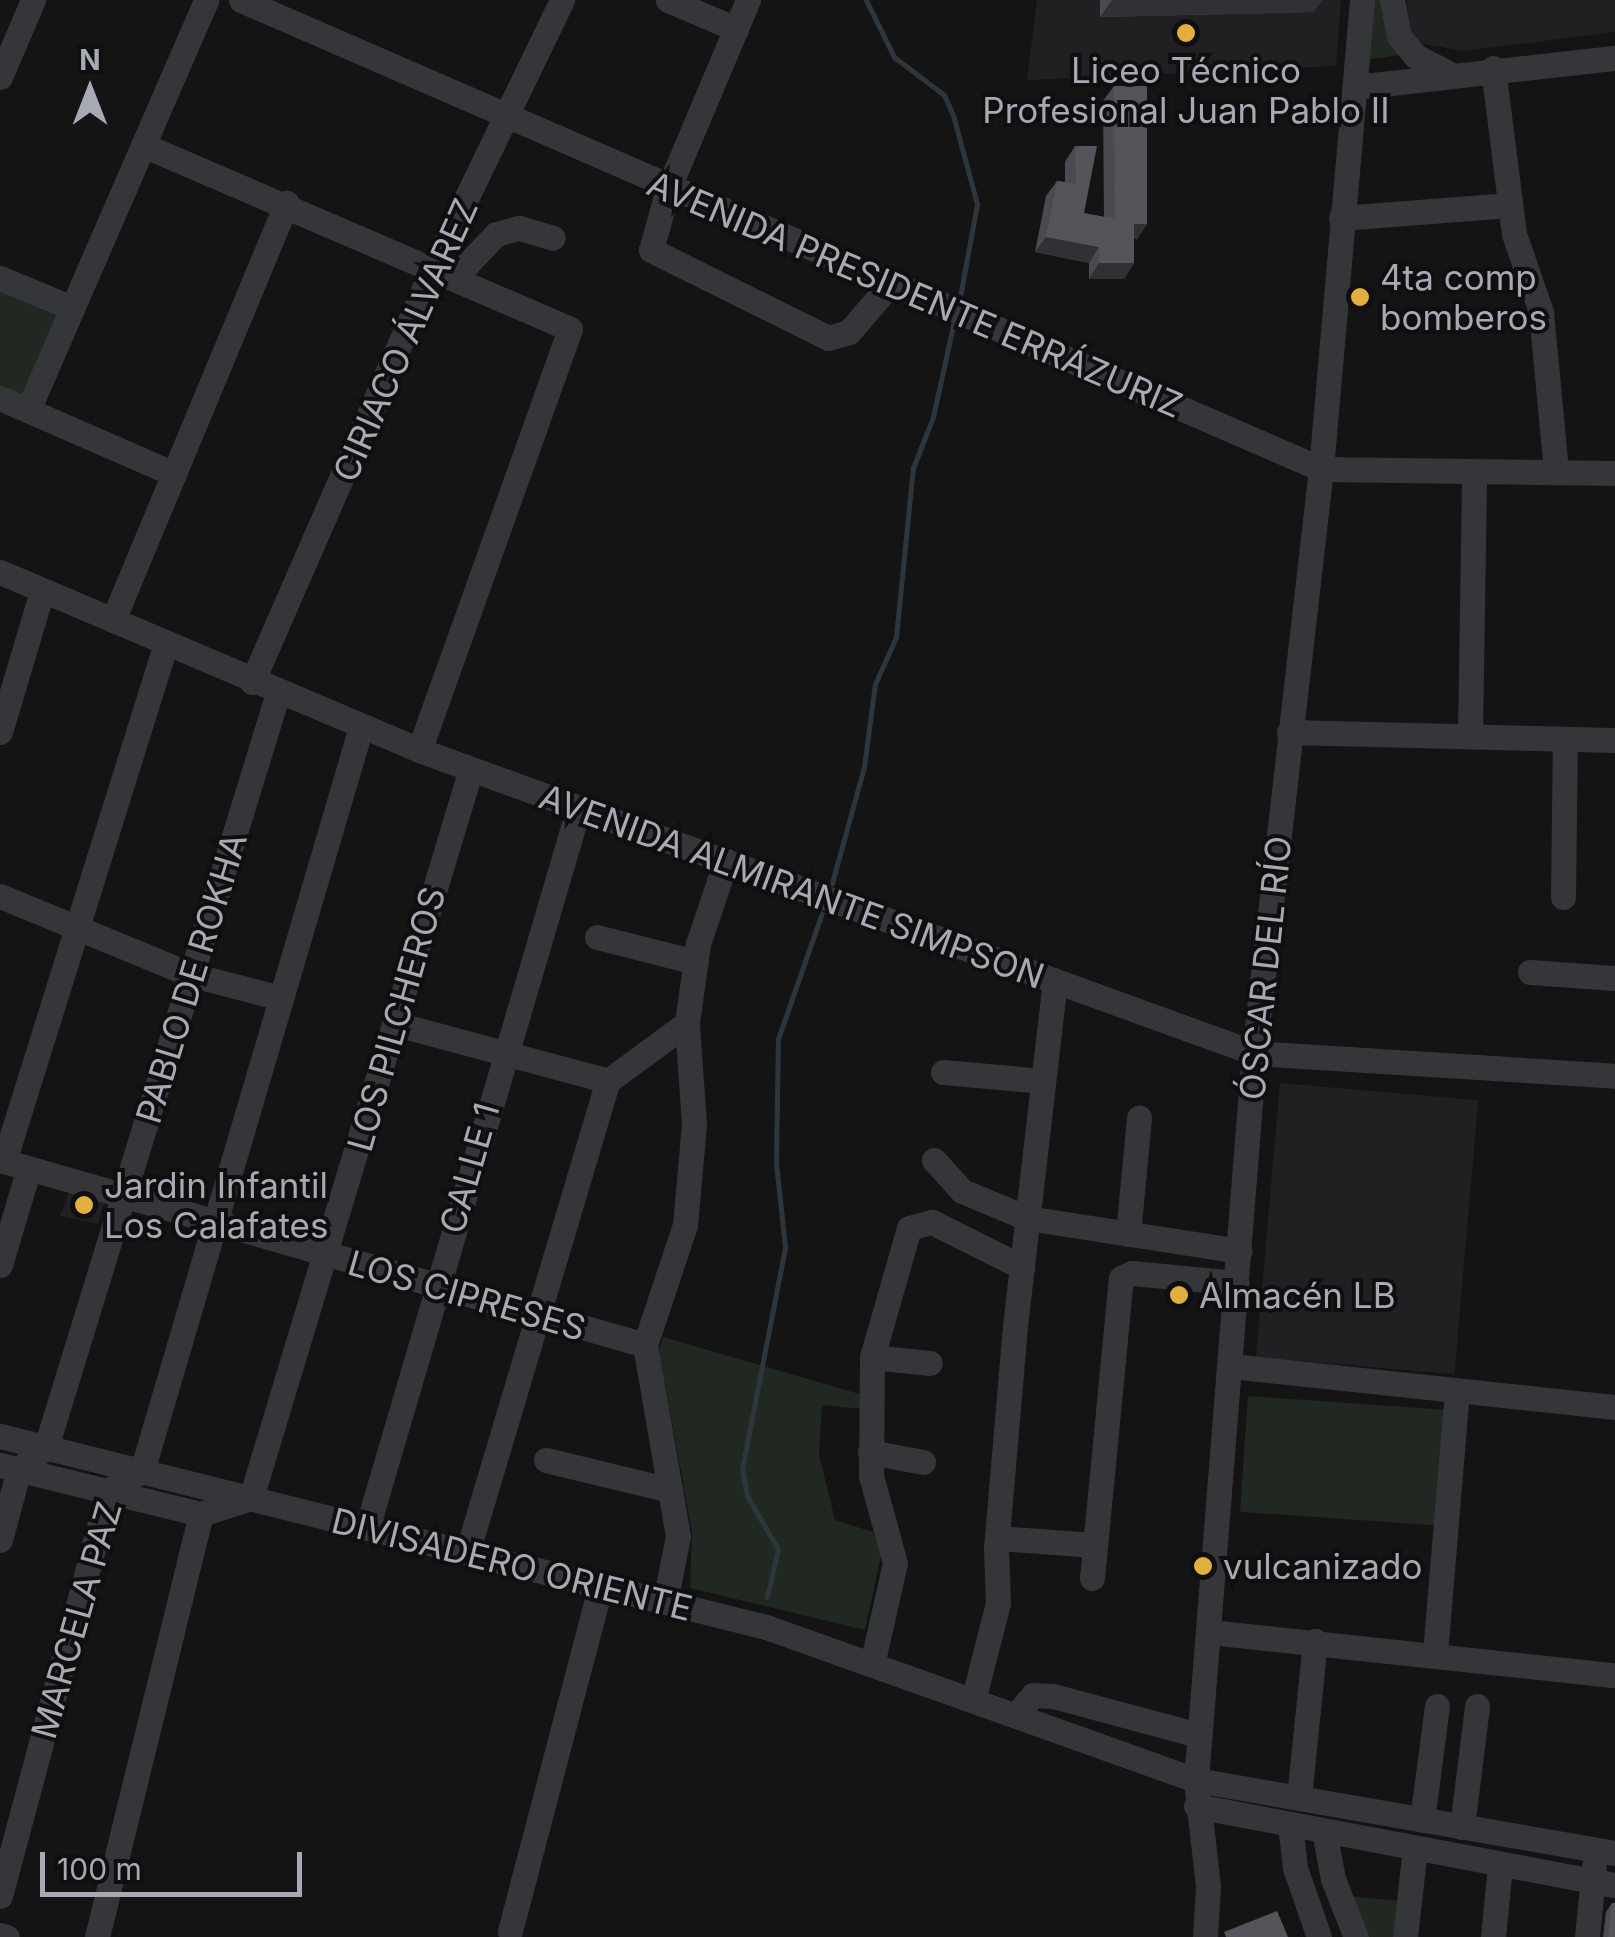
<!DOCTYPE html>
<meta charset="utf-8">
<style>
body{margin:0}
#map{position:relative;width:1615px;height:1937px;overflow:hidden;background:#141415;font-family:Inter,sans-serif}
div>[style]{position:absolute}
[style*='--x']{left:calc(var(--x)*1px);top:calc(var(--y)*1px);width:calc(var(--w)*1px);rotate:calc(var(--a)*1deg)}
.built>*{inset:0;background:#202022;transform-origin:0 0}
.green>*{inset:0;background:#202821;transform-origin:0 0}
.stream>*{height:5px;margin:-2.5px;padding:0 2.5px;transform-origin:2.5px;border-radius:2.5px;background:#2e363d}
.minor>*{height:25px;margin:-12.5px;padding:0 12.5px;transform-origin:12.5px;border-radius:12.5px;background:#35363a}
.wall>*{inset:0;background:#4a4b50}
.shaded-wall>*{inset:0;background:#303134}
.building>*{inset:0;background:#54555a}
.dots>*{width:28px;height:28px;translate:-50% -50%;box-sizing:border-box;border:5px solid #0f0f10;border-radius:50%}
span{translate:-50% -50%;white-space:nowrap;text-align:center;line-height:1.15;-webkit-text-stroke:8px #0f0f10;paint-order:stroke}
.poi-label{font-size:35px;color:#a7aab4}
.left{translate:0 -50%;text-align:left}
.street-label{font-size:35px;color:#a7aab4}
.north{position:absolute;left:40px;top:40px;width:100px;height:100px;-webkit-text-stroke:8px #0f0f10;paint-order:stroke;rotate:0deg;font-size:28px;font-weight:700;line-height:40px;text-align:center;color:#a7aab4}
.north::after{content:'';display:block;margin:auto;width:35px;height:45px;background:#a7aab4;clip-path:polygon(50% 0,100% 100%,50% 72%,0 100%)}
.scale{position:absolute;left:40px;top:1852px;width:262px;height:45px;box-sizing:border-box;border:5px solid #a7aab4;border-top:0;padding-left:12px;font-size:30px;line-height:35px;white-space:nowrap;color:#a7aab4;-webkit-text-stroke:8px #0f0f10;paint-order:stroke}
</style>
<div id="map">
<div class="built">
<div style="clip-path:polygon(1037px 0,1341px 0,1336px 66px,1027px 80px)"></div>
<div style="clip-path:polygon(1407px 0,1615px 0,1615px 32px,1463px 51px,1420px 43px,1409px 33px)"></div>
<div style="left:1280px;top:1083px;width:199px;height:275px;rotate:5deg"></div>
<div style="clip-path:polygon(71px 1186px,107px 1194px,98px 1224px,60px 1216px)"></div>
</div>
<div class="green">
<div style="clip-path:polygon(1370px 0,1385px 0,1400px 55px,1366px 60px)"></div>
<div style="clip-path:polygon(0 291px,64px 319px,27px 402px,0 390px)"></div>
<div style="clip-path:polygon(663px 1337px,863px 1395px,864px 1409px,822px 1405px,819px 1455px,835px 1520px,873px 1532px,881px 1555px,865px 1630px,690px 1588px,692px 1532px,659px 1351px)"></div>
<div style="left:1248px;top:1396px;width:204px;height:116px;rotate:4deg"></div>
<div style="clip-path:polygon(1347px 1896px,1401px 1901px,1397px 1937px,1364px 1937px)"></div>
</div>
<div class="stream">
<div style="--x:866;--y:0;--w:64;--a:63.8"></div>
<div style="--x:894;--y:57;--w:63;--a:37.2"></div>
<div style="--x:944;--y:95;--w:22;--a:66"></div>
<div style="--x:953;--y:115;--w:92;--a:74.9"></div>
<div style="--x:977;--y:204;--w:95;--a:100.4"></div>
<div style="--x:832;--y:883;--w:120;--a:-74.6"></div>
<div style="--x:864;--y:767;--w:84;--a:-82.5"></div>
<div style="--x:875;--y:684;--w:51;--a:-65.9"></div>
<div style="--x:896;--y:637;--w:170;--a:-84.3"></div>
<div style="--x:913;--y:468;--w:55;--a:-68.6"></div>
<div style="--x:933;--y:417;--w:94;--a:-77.7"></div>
<div style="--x:767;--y:1597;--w:49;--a:-77.1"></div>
<div style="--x:778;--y:1549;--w:61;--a:-120.3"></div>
<div style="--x:747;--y:1496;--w:27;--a:-100"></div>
<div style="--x:742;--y:1469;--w:226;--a:-79"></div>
<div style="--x:785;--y:1247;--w:84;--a:-96.1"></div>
<div style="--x:776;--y:1163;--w:124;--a:-89.1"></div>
<div style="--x:778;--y:1039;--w:133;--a:-70.8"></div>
</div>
<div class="minor">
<div style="--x:241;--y:0;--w:1177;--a:23.47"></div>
<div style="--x:1321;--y:469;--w:294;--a:0.8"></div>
<div style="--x:668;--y:0;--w:74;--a:23.1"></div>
<div style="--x:748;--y:0;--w:205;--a:112.9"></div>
<div style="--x:668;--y:189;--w:63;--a:105.6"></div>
<div style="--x:651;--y:250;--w:198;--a:26.4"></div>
<div style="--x:828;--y:338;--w:22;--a:-16"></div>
<div style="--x:849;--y:332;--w:65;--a:-49.4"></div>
<div style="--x:1392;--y:0;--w:37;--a:79"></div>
<div style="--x:1399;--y:36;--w:26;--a:51"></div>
<div style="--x:1415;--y:56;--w:36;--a:27"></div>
<div style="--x:1493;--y:68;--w:167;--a:82.8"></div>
<div style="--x:1514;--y:234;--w:83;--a:70.9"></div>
<div style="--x:1541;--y:312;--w:161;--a:84.6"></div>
<div style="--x:0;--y:77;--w:84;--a:-66.8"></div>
<div style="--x:1355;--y:87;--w:262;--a:-6.4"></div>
<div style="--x:143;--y:145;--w:465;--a:23.3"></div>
<div style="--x:570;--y:329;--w:447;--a:109.7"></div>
<div style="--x:1341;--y:218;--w:169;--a:-4.4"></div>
<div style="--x:456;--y:276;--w:58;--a:-46.4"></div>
<div style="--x:496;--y:234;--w:24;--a:-15"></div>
<div style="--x:519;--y:228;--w:35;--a:16"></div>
<div style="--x:0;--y:278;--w:78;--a:22.6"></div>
<div style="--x:0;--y:398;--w:190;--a:23.6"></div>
<div style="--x:28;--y:410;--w:447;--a:-66.5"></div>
<div style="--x:0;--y:572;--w:455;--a:23"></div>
<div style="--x:419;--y:750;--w:888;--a:19.94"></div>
<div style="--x:1254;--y:1053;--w:362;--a:3.6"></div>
<div style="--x:113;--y:620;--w:452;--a:-67.4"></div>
<div style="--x:252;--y:682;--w:453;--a:-66.4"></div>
<div style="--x:433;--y:267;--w:297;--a:-64.2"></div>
<div style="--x:0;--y:732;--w:147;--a:-73.4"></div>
<div style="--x:1289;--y:732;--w:326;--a:1.4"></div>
<div style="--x:1470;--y:736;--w:265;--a:-89.1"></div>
<div style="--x:0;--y:896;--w:208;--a:22.4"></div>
<div style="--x:192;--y:975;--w:92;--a:14.5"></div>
<div style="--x:1563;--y:897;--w:158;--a:-89.3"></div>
<div style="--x:597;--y:937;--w:102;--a:14.2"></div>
<div style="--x:1530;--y:972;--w:85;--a:4"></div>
<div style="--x:396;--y:1024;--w:220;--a:15"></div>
<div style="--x:943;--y:1072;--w:100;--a:5.1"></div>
<div style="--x:0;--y:1160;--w:671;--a:16"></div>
<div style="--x:934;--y:1160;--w:42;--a:47.9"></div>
<div style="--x:962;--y:1191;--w:70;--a:22.6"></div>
<div style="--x:1027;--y:1218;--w:215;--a:8.8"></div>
<div style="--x:4;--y:1161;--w:543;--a:-72.63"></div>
<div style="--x:1128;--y:1234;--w:117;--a:-84.6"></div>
<div style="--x:0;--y:1265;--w:101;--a:-73.4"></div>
<div style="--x:872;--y:1357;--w:58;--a:5.9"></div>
<div style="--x:1231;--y:1366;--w:386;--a:6.1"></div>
<div style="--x:0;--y:1436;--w:789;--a:14"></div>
<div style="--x:766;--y:1627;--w:456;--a:19.6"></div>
<div style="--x:1196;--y:1780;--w:425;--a:9.9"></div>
<div style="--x:870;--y:1452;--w:54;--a:10.7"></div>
<div style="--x:546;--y:1460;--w:128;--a:13.6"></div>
<div style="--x:0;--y:1465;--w:207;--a:13.7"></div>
<div style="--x:201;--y:1514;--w:52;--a:-17.7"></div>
<div style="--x:251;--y:1498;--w:761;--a:-73.21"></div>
<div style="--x:367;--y:1528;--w:748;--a:-73.62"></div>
<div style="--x:997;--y:1538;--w:98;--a:4.1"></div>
<div style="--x:0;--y:1540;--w:73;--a:-75"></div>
<div style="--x:19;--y:1469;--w:35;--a:-39"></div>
<div style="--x:46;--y:1447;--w:789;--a:-72.9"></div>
<div style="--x:467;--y:1553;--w:493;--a:-73.4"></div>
<div style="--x:608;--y:1081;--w:98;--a:-36.3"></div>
<div style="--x:1092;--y:1578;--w:301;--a:-84.5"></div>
<div style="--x:1121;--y:1278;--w:12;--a:-24"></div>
<div style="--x:1132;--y:1273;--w:105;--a:5.4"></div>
<div style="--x:665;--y:1602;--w:67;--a:-78.9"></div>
<div style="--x:678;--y:1536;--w:194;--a:-99.8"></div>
<div style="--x:645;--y:1345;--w:126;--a:-71.6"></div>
<div style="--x:685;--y:1225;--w:101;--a:-84.9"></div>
<div style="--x:694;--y:1124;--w:101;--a:-94"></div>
<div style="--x:687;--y:1023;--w:80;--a:-82.1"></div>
<div style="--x:698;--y:944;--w:88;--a:-71.4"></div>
<div style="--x:1210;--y:1632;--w:407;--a:6.1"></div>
<div style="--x:1435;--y:1653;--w:263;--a:-85.2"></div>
<div style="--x:873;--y:1660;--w:99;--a:-77.2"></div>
<div style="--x:895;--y:1563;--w:90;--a:-105.4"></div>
<div style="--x:871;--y:1476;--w:119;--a:-89.5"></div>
<div style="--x:872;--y:1357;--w:134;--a:-74"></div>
<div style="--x:909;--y:1228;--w:24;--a:-15"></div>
<div style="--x:932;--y:1222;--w:101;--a:26.6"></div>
<div style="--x:974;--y:1697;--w:97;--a:-75.7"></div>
<div style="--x:998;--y:1603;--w:55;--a:-92.1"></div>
<div style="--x:996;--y:1548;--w:223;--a:-85.1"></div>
<div style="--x:1015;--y:1326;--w:348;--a:-83.4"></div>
<div style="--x:1017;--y:1714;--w:25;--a:-50"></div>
<div style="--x:1033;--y:1695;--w:20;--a:3"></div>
<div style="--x:1053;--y:1696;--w:151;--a:15"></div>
<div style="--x:1299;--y:1798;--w:158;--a:-84.2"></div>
<div style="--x:1196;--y:1806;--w:426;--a:10.7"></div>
<div style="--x:1422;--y:1820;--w:115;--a:-82.5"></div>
<div style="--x:1290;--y:1824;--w:44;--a:83.5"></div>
<div style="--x:1295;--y:1868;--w:73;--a:70.8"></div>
<div style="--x:1462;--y:1827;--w:122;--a:-82.9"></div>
<div style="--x:1324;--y:1831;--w:49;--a:79.4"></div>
<div style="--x:1333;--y:1879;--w:62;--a:68.4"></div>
<div style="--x:0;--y:1896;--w:420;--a:-75"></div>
<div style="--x:109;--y:1490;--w:38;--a:-30"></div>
<div style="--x:142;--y:1471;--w:776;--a:-73.6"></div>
<div style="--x:510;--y:1931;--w:359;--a:-75.3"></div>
<div style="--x:0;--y:1935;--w:7;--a:16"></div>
<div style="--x:97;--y:1937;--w:436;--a:-76.2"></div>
<div style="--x:1205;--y:1937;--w:51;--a:-86.6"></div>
<div style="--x:1208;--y:1886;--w:107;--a:-96.5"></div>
<div style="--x:1196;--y:1780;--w:729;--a:-85.44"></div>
<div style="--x:1254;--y:1053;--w:588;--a:-83.46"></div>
<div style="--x:1321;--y:469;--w:471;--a:-85"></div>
<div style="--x:1405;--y:1937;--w:90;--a:-83.6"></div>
<div style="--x:1493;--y:1937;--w:72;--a:-84.4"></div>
<div style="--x:1587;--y:1937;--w:71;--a:-84.4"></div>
</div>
<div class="wall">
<div style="clip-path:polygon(1100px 0,1322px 0,1313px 12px,1100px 17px)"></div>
<div style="clip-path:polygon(1114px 86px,1147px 224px,1137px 239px,1134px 239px,1134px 263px,1124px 279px,1089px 279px,1089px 263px,1035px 252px,1046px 196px,1057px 181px,1065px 182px,1065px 162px,1075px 146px,1084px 213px,1104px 217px,1103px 101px)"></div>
<div style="clip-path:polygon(1612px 1903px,1615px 1937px,1603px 1937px,1606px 1912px)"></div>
</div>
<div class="shaded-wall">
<div style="clip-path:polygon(1112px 0,1322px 0,1313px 12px,1100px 17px)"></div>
<div style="clip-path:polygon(1134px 224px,1147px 224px,1137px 239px,1124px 239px)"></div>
<div style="clip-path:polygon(1046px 237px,1099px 247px,1089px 263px,1035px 252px)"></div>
<div style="clip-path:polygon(1099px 263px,1134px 263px,1124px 279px,1089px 279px)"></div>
</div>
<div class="building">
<div style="clip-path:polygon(1114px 86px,1147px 86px,1147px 224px,1134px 224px,1134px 263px,1099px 263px,1099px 247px,1046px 237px,1057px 181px,1076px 184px,1075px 146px,1097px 146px,1084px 213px,1115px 219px)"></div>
<div style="clip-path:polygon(1612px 1903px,1615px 1903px,1615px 1937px,1608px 1937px)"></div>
<div style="clip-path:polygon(1277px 1911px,1288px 1937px,1226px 1937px,1224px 1932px)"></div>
</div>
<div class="dots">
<div style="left:1186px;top:33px;background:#e2af3f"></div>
<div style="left:1360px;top:297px;background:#e2af3f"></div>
<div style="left:84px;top:1205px;background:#e2af3f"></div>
<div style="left:1179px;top:1295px;background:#e2af3f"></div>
<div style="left:1203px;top:1566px;background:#e2af3f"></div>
</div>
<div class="poi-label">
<span style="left:1186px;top:90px">Liceo Técnico<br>Profesional Juan Pablo II</span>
<span class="left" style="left:1380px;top:297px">4ta comp<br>bomberos</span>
<span class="left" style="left:104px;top:1205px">Jardin Infantil<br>Los Calafates</span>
<span class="left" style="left:1199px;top:1295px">Almacén LB</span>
<span class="left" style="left:1223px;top:1566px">vulcanizado</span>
</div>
<div class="street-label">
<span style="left:915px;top:294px;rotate:23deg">AVENIDA PRESIDENTE ERRÁZURIZ</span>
<span style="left:405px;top:340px;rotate:-66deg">CIRIACO ÁLVAREZ</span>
<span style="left:792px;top:886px;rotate:20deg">AVENIDA ALMIRANTE SIMPSON</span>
<span style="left:1265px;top:968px;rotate:-84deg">ÓSCAR DEL RÍO</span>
<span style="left:191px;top:978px;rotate:-73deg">PABLO DE ROKHA</span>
<span style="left:396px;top:1019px;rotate:-74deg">LOS PILCHEROS</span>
<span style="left:469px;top:1168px;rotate:-74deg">CALLE 1</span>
<span style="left:467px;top:1295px;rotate:16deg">LOS CIPRESES</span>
<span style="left:512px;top:1564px;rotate:14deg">DIVISADERO ORIENTE</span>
<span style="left:76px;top:1620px;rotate:-74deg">MARCELA PAZ</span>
</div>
<div class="north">N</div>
<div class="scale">100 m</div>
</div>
